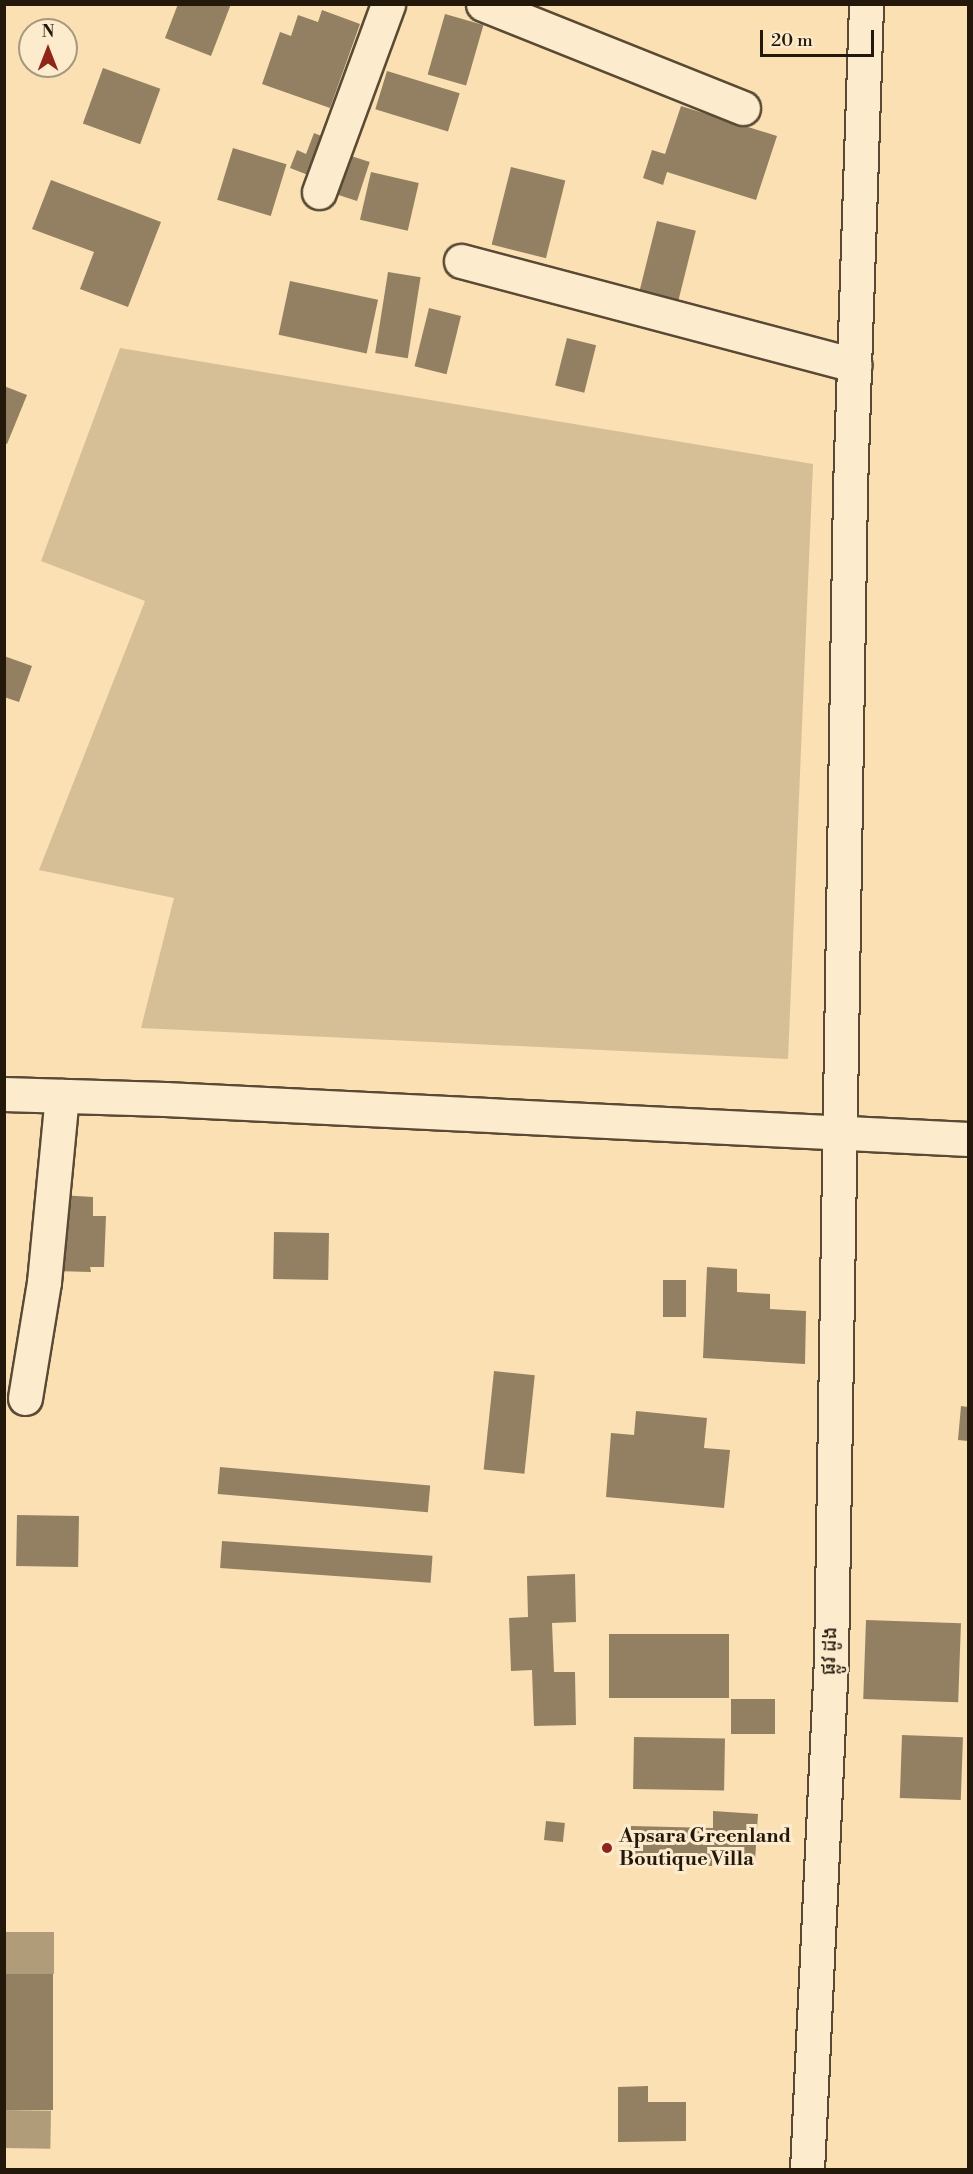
<!DOCTYPE html>
<meta charset="utf-8">
<style>
body{margin:0}
#map{position:relative;width:973px;height:2174px;overflow:hidden;background:#fae0b2;font-family:"Libre Bodoni","Noto Sans Khmer",serif}
div>[style]{position:absolute}
[style*='--x']{left:calc(var(--x)*1px);top:calc(var(--y)*1px);width:calc(var(--w)*1px);rotate:calc(var(--a)*1deg)}
.green>*{inset:0;background:#d6be96}
.water>*{inset:0;background:#b19c79;transform-origin:0 0}
.building>*{inset:0;background:#938062;transform-origin:0 0}
.roads{filter:drop-shadow(2px 0 #5a4a35) drop-shadow(-2px 0 #5a4a35) drop-shadow(0 2px #5a4a35) drop-shadow(0 -2px #5a4a35)}
.minor>*{height:33px;margin:-16.5px;padding:0 16.5px;transform-origin:16.5px;border-radius:16.5px;background:#fcebcd}
.dots>*{width:16px;height:16px;translate:-50% -50%;box-sizing:border-box;border:3px solid #fcebcd;border-radius:50%}
span{translate:-50% -50%;white-space:nowrap;text-align:center;line-height:1.15;-webkit-text-stroke:6px #fcebcd;paint-order:stroke}
.street-label{font-size:20px;color:#24180b}
.poi-label{font-size:20px;color:#24180b;font-weight:700}
.left{translate:0 -50%;text-align:left}
.frame{position:absolute;inset:0;border:6px solid #24180b;pointer-events:none}
.north{position:absolute;left:18px;top:18px;width:60px;height:60px;box-sizing:border-box;background:#fcebcd;border:2px solid #a6977f;border-radius:50%;rotate:0deg;font-size:16px;font-weight:700;line-height:24px;text-align:center;color:#24180b}
.north::after{content:'';display:block;margin:auto;width:21px;height:27px;background:#8f2418;clip-path:polygon(50% 0,100% 100%,50% 72%,0 100%)}
.scale{position:absolute;left:760px;top:30px;width:114px;height:27px;box-sizing:border-box;border:3px solid #24180b;border-top:0;padding-left:8px;font-size:18px;line-height:21px;white-space:nowrap;color:#24180b;-webkit-text-stroke:4px #fcebcd;paint-order:stroke}
</style>
<div id="map">
<div class="green">
<div style="clip-path:polygon(120px 348px,813px 464px,788px 1059px,141px 1028px,174px 898px,39px 870px,145px 601px,41px 561px)"></div>
</div>
<div class="water">
<div style="left:5px;top:1932px;width:49px;height:42px"></div>
<div style="left:5px;top:2110px;width:46px;height:38px;rotate:1deg"></div>
</div>
<div class="building">
<div style="clip-path:polygon(178px 4px,231px 4px,211px 56px,165px 38px)"></div>
<div style="clip-path:polygon(322px 10px,360px 24px,330px 108px,262px 84px,280px 32px,291px 36px,298px 15px,318px 22px)"></div>
<div style="left:445px;top:14px;width:40px;height:63px;rotate:16deg"></div>
<div style="left:103px;top:68px;width:61px;height:59px;rotate:20deg"></div>
<div style="left:387px;top:71px;width:76px;height:40px;rotate:17deg"></div>
<div style="clip-path:polygon(681px 106px,777px 136px,756px 200px,667px 172px,663px 185px,643px 178px,652px 150px,665px 154px)"></div>
<div style="clip-path:polygon(314px 133px,331px 140px,316px 178px,290px 168px,297px 150px,306px 154px)"></div>
<div style="left:233px;top:148px;width:56px;height:54px;rotate:17deg"></div>
<div style="left:345px;top:154px;width:26px;height:41px;rotate:18deg"></div>
<div style="left:511px;top:167px;width:56px;height:80px;rotate:14deg"></div>
<div style="left:371px;top:172px;width:49px;height:49px;rotate:13deg"></div>
<div style="clip-path:polygon(51px 180px,161px 222px,128px 307px,80px 289px,94px 252px,32px 229px)"></div>
<div style="left:657px;top:221px;width:40px;height:73px;rotate:14deg"></div>
<div style="left:388px;top:272px;width:33px;height:82px;rotate:9deg"></div>
<div style="left:290px;top:281px;width:90px;height:55px;rotate:12deg"></div>
<div style="left:429px;top:308px;width:33px;height:60px;rotate:14deg"></div>
<div style="left:567px;top:338px;width:30px;height:49px;rotate:14deg"></div>
<div style="clip-path:polygon(4px 386px,27px 395px,7px 444px,4px 443px)"></div>
<div style="clip-path:polygon(4px 656px,32px 666px,19px 702px,4px 697px)"></div>
<div style="clip-path:polygon(60px 1195px,93px 1197px,93px 1216px,106px 1216px,104px 1267px,90px 1267px,91px 1272px,56px 1271px)"></div>
<div style="left:274px;top:1232px;width:55px;height:47px;rotate:1deg"></div>
<div style="clip-path:polygon(707px 1267px,737px 1269px,737px 1292px,770px 1294px,770px 1309px,806px 1311px,805px 1364px,703px 1358px)"></div>
<div style="left:663px;top:1280px;width:23px;height:37px"></div>
<div style="left:494px;top:1371px;width:41px;height:99px;rotate:6deg"></div>
<div style="clip-path:polygon(961px 1406px,968px 1407px,968px 1441px,958px 1440px)"></div>
<div style="clip-path:polygon(636px 1411px,707px 1418px,704px 1448px,730px 1450px,724px 1508px,606px 1497px,611px 1433px,634px 1435px)"></div>
<div style="left:220px;top:1467px;width:211px;height:27px;rotate:5deg"></div>
<div style="left:17px;top:1515px;width:62px;height:51px;rotate:1deg"></div>
<div style="left:222px;top:1541px;width:211px;height:27px;rotate:4deg"></div>
<div style="clip-path:polygon(575px 1574px,576px 1622px,552px 1623px,554px 1672px,575px 1672px,576px 1725px,534px 1726px,532px 1670px,511px 1671px,509px 1618px,528px 1617px,527px 1576px)"></div>
<div style="left:866px;top:1620px;width:95px;height:79px;rotate:2deg"></div>
<div style="left:609px;top:1634px;width:120px;height:64px"></div>
<div style="left:731px;top:1699px;width:44px;height:35px"></div>
<div style="left:902px;top:1735px;width:61px;height:63px;rotate:2deg"></div>
<div style="left:634px;top:1737px;width:91px;height:52px;rotate:1deg"></div>
<div style="clip-path:polygon(713px 1811px,758px 1814px,755px 1861px,712px 1859px,712px 1866px,630px 1864px,631px 1826px,713px 1828px)"></div>
<div style="left:546px;top:1821px;width:19px;height:19px;rotate:6deg"></div>
<div style="left:4px;top:1974px;width:49px;height:136px"></div>
<div style="clip-path:polygon(648px 2086px,648px 2102px,686px 2102px,686px 2141px,618px 2142px,618px 2087px)"></div>
</div>
<div class="roads">
<div class="minor">
<div style="--x:483;--y:4;--w:280;--a:21.8"></div>
<div style="--x:319;--y:192;--w:200;--a:-69.8"></div>
<div style="--x:461;--y:261;--w:407;--a:14.8"></div>
<div style="--x:4;--y:1094;--w:161;--a:1.8"></div>
<div style="--x:165;--y:1099;--w:804;--a:2.85"></div>
<div style="--x:25;--y:1398;--w:118;--a:-80.7"></div>
<div style="--x:44;--y:1282;--w:187;--a:-84.5"></div>
<div style="--x:807;--y:2170;--w:511;--a:-87.31"></div>
<div style="--x:831;--y:1660;--w:1172;--a:-89.07"></div>
<div style="--x:850;--y:488;--w:484;--a:-88.1"></div>
</div>
</div>
<div class="dots">
<div style="left:607px;top:1848px;background:#8f2418"></div>
</div>
<div class="street-label">
<span style="left:830px;top:1651px;rotate:-88deg">ផ្លូវ ដូង</span>
</div>
<div class="poi-label">
<span class="left" style="left:619px;top:1848px">Apsara Greenland<br>Boutique Villa</span>
</div>
<div class="frame"></div>
<div class="north">N</div>
<div class="scale">20 m</div>
</div>
